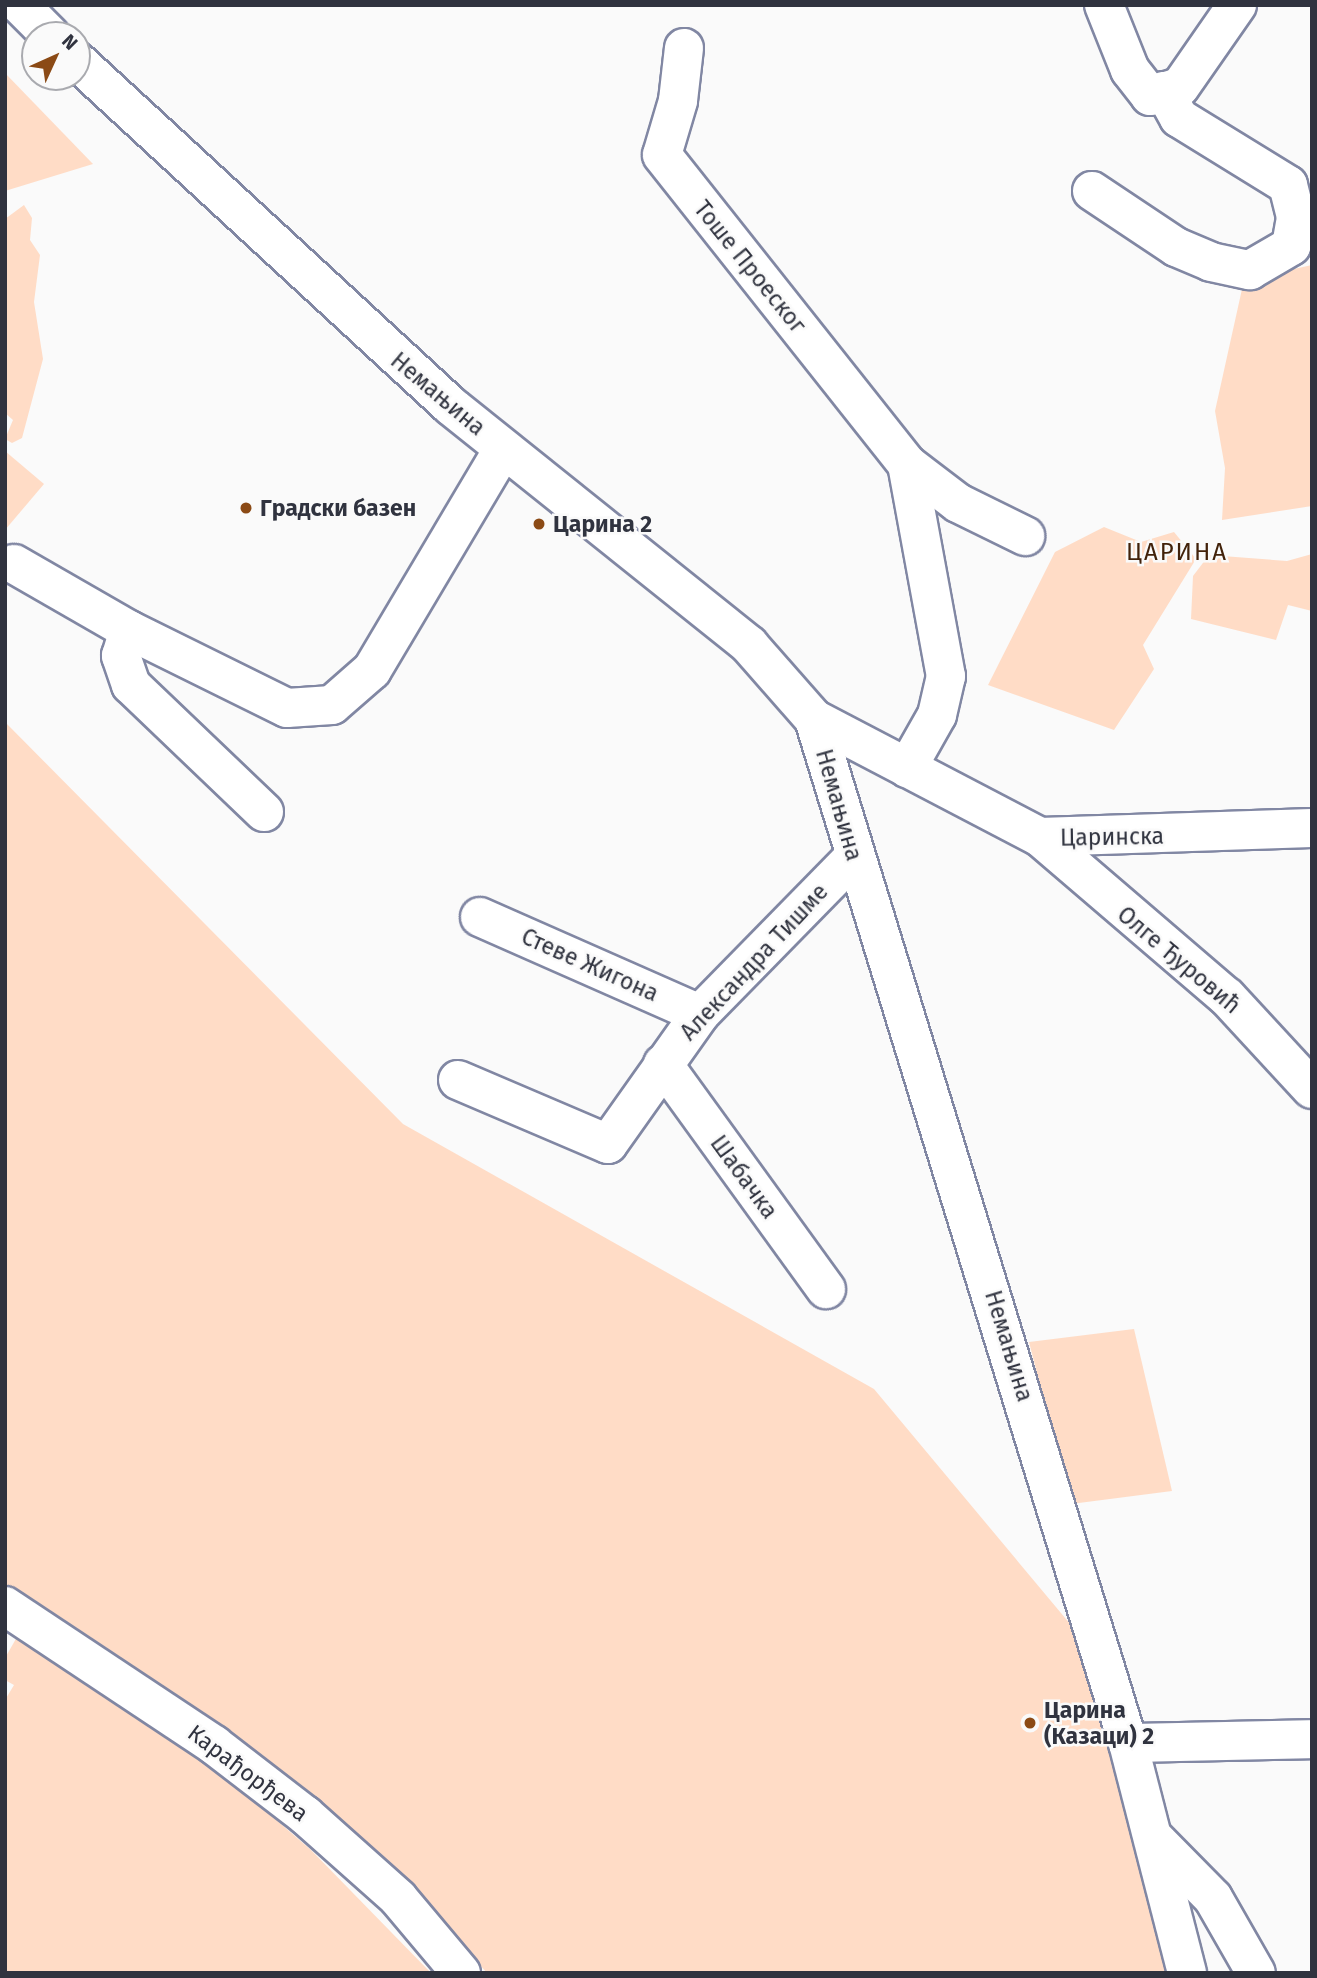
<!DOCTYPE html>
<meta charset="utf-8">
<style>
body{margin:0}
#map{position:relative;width:1317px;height:1978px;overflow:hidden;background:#fafafa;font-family:"Fira Sans",sans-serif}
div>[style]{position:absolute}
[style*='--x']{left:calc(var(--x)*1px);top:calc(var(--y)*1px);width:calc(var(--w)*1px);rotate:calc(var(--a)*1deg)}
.green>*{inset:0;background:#ffdcc6}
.roads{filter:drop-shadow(2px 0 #8187a3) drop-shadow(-2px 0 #8187a3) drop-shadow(0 2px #8187a3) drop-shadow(0 -2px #8187a3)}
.minor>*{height:38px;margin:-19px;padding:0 19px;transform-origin:19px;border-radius:19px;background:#fff}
.tertiary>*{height:38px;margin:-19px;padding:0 19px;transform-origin:19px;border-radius:19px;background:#fff}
.secondary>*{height:38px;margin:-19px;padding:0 19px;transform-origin:19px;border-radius:19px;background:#fff}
.dots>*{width:19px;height:19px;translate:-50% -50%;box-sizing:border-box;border:4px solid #fafafa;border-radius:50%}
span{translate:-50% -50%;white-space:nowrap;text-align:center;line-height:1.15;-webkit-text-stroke:5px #fafafa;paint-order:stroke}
.street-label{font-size:23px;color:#30333f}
.poi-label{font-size:23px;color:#30333f;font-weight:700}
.left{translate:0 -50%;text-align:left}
.neighbourhood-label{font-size:24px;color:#42220a;letter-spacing:2px}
.frame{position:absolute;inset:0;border:7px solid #30333f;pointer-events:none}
.north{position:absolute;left:21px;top:21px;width:70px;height:70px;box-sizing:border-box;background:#fafafa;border:2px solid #a9aaaf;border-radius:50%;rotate:45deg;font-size:19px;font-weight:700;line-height:28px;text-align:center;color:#30333f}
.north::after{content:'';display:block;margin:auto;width:24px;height:32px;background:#8b4a15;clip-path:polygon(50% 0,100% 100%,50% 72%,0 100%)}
</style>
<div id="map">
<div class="green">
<div style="clip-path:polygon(5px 73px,93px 164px,5px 191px)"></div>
<div style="clip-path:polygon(24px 205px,32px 218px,30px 240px,40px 255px,34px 302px,43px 359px,22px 438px,12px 443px,5px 439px,13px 420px,5px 413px,5px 219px)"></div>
<div style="clip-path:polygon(1312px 265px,1312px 506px,1222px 520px,1225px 468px,1215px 411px,1244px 280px)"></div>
<div style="clip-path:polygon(5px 451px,44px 484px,5px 530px)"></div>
<div style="clip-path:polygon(1104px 527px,1141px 542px,1174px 532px,1196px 559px,1143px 645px,1154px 669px,1114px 730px,988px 685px,1055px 552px)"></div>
<div style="clip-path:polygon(1312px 554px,1312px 611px,1288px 605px,1276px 640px,1191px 619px,1193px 576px,1209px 555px,1287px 561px)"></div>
<div style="clip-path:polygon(5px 722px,403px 1124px,874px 1389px,1081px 1637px,1166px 1973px,487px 1973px,398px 1872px,285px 1773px,5px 1584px)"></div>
<div style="clip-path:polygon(1134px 1329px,1172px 1491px,1071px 1504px,1029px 1342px)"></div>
<div style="clip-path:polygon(17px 1637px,192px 1747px,311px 1850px,431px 1973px,5px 1973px,5px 1700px,14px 1685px,5px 1680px,5px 1658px)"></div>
</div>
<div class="roads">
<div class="minor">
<div style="--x:1104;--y:5;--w:70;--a:68.2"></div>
<div style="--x:1130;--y:70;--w:33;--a:52"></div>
<div style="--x:1150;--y:96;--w:31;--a:-17"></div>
<div style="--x:1180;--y:87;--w:100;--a:-55.2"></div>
<div style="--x:684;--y:48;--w:53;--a:96.5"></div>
<div style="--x:678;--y:101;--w:56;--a:106.5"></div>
<div style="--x:662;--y:155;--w:394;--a:51.6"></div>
<div style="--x:907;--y:464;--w:216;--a:79.6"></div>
<div style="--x:946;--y:676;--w:40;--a:103"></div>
<div style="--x:937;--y:715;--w:61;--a:119.5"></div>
<div style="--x:1092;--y:191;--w:101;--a:33.7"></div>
<div style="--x:1176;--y:247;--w:38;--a:23"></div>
<div style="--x:1211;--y:262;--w:40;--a:12"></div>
<div style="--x:1250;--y:270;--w:48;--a:-30.3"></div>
<div style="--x:1291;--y:246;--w:29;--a:-80"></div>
<div style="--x:1296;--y:217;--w:33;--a:-104"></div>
<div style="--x:1288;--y:185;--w:128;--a:-148.4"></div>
<div style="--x:1179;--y:118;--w:31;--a:-119"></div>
<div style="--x:907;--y:464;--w:64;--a:37.4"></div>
<div style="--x:958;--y:503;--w:75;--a:26.2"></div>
<div style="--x:14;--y:564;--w:133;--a:29.9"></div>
<div style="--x:814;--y:719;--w:255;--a:27.6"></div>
<div style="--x:1040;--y:837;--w:272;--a:-1.9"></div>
<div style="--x:264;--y:812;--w:184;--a:-136.3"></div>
<div style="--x:131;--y:685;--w:31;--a:-109"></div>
<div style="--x:121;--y:656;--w:27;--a:-73"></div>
<div style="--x:129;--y:630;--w:176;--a:26.3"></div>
<div style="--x:287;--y:708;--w:45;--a:-3.8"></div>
<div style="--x:332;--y:705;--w:53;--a:-41.2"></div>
<div style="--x:372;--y:670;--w:257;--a:-59.3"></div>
<div style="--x:1040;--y:837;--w:246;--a:40.6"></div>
<div style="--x:1227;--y:997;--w:125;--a:47.3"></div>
<div style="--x:480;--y:917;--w:240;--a:23.8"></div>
<div style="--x:663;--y:1064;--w:278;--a:54.1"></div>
<div style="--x:458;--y:1080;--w:163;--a:23.1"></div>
<div style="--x:608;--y:1144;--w:159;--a:-54.7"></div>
<div style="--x:700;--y:1014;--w:220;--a:-45.6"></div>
<div style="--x:1128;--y:1743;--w:184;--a:-1.2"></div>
<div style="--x:1154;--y:1838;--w:84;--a:45.5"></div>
<div style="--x:1213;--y:1898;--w:86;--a:60.2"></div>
</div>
<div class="tertiary">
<div style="--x:5;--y:1606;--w:251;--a:33.6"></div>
<div style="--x:214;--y:1745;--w:115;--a:37.6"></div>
<div style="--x:305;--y:1815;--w:125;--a:41.7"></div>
<div style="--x:398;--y:1898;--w:98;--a:50"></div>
</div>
<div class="secondary">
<div style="--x:20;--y:5;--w:42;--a:45"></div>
<div style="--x:77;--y:61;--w:509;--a:42.69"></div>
<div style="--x:451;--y:406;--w:382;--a:38.7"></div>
<div style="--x:749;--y:645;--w:98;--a:48.7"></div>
<div style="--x:814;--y:719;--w:1071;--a:72.95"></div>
<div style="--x:1128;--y:1743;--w:237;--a:75.6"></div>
</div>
</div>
<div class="dots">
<div style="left:246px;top:508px;background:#8b4a15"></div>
<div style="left:539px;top:524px;background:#8b4a15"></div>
<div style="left:1030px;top:1723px;background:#8b4a15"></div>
</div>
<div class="street-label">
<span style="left:750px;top:267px;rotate:51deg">Тоше Проеског</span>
<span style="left:438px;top:394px;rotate:40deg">Немањина</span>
<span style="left:839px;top:805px;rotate:74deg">Немањина</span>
<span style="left:1112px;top:837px;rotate:-1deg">Царинска</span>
<span style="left:1179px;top:960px;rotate:40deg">Олге Ђуровић</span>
<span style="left:754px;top:962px;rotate:-47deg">Александра Тишме</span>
<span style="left:590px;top:965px;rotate:24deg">Стеве Жигона</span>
<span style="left:744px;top:1177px;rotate:54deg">Шабачка</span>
<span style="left:1009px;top:1346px;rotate:73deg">Немањина</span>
<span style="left:248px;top:1773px;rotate:37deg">Карађорђева</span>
</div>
<div class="poi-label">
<span class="left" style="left:260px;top:508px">Градски базен</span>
<span class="left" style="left:553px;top:524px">Царина 2</span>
<span class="left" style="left:1044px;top:1723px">Царина<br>(Казаци) 2</span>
</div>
<div class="neighbourhood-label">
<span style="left:1177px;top:553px">ЦАРИНА</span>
</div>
<div class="frame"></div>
<div class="north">N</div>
</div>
